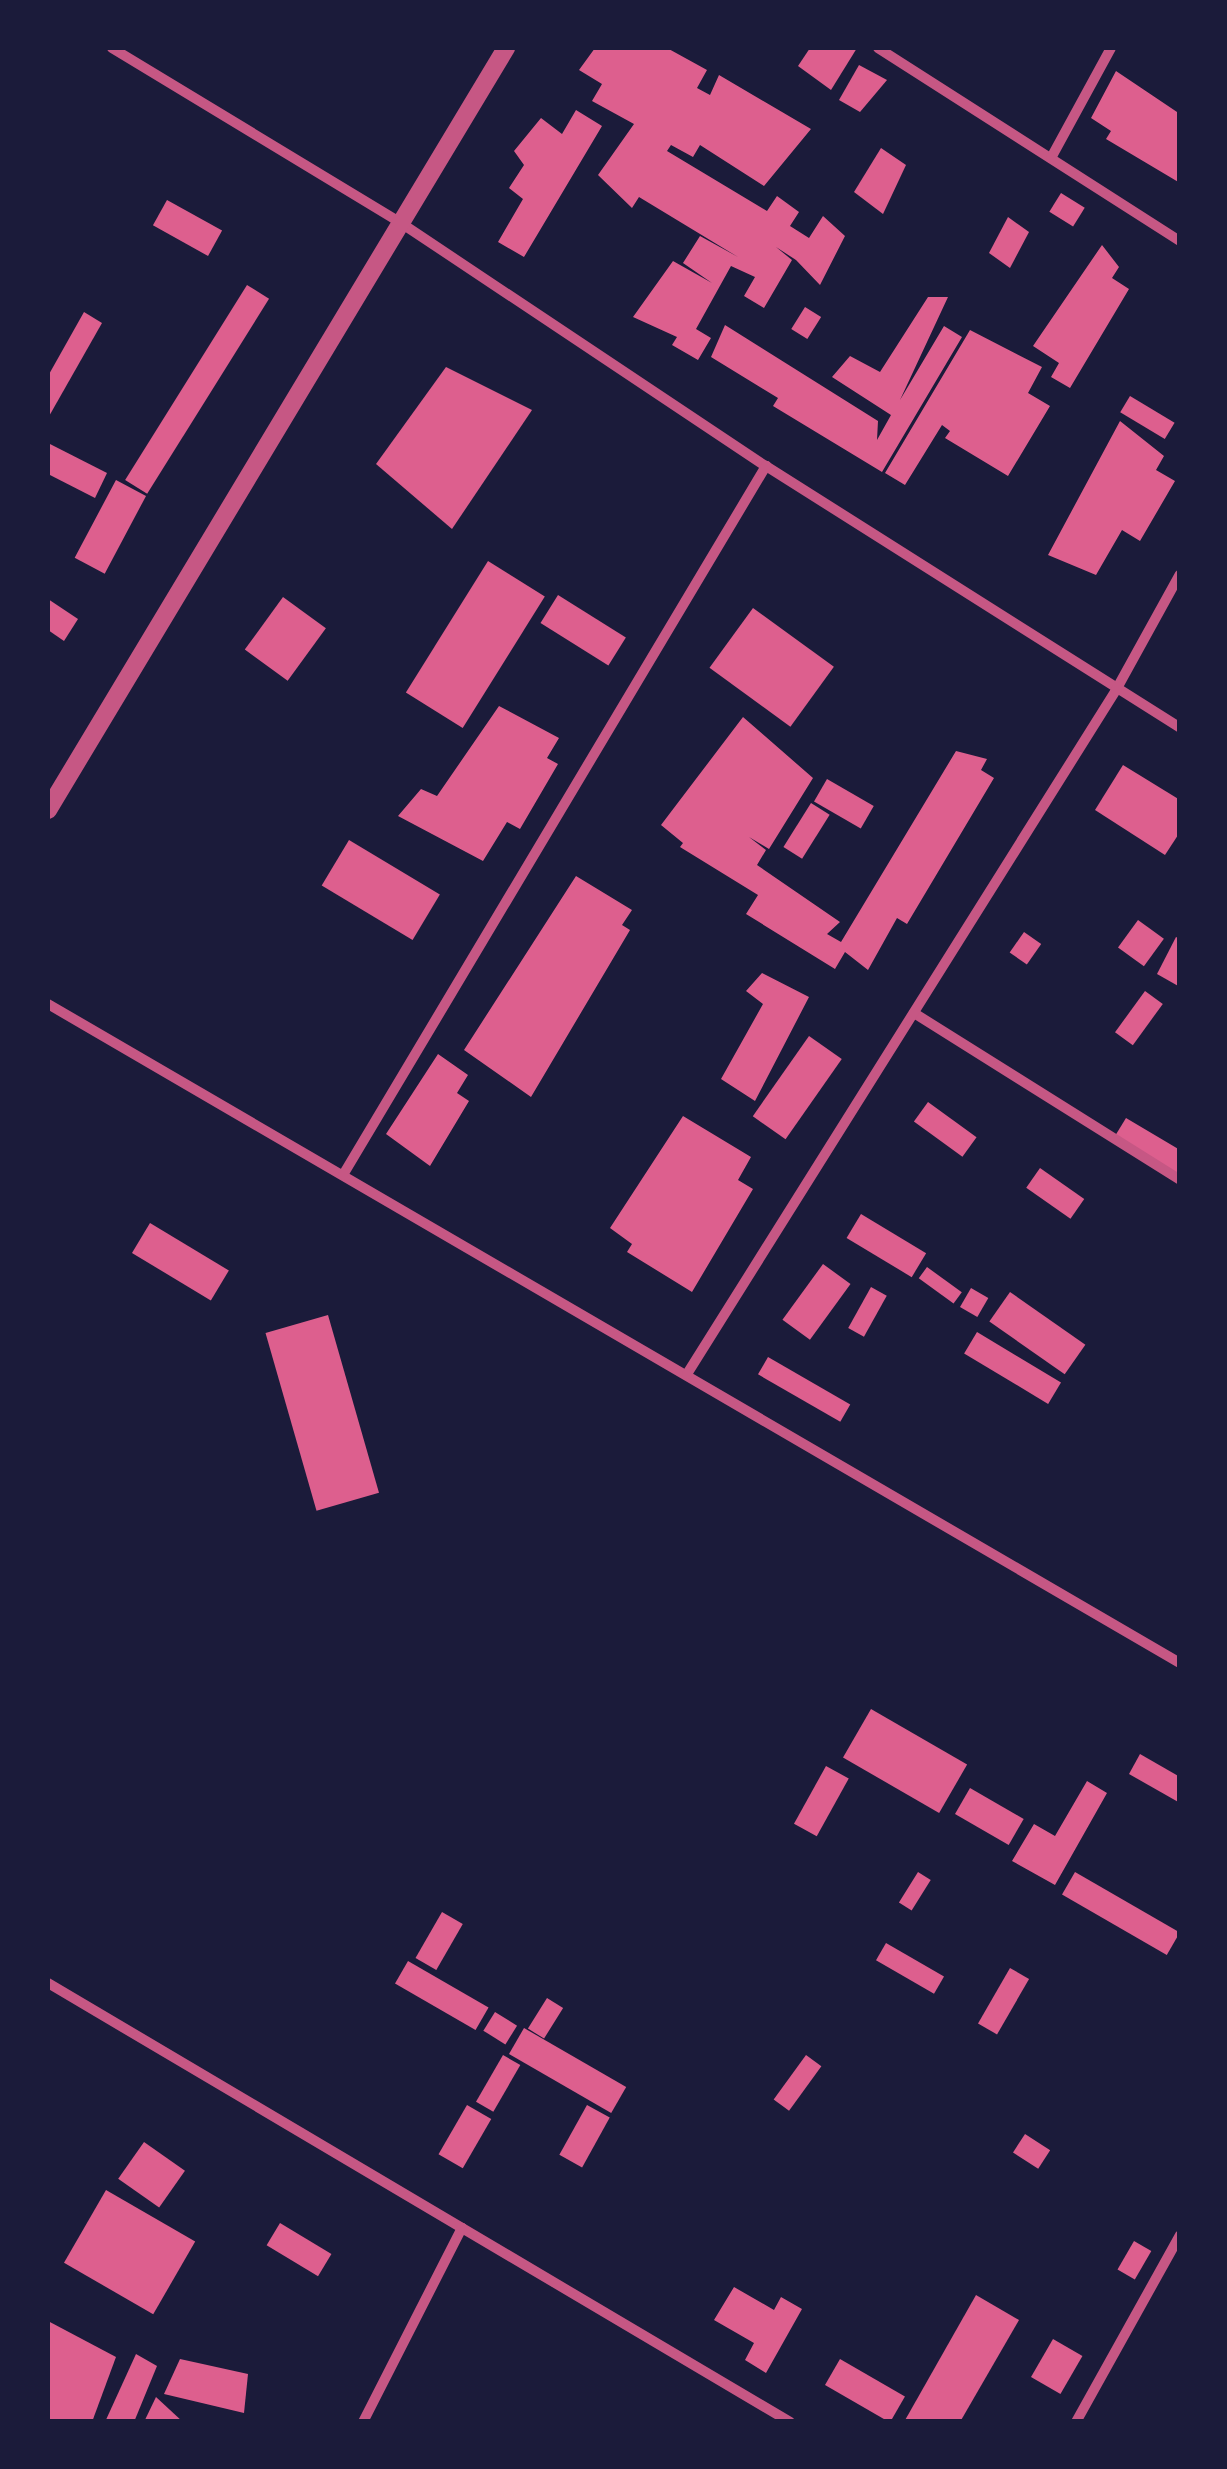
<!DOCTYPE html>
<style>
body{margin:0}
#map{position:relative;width:1227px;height:2469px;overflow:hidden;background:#1b1b3a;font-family:"Sofia Sans Condensed",sans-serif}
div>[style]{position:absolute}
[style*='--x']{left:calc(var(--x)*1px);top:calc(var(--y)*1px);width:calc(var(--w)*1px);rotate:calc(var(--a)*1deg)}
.building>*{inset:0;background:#dd5f8e;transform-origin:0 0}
.minor>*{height:10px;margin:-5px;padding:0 5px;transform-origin:5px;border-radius:5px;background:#c65784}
.tertiary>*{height:18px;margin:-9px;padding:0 9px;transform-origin:9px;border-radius:9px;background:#c65784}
span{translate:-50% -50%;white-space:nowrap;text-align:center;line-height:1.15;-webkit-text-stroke:8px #1b1b3a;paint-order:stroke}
.frame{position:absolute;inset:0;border:50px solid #1b1b3a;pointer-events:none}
</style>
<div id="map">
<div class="building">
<div style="clip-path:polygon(595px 48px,667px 48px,707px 70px,697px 88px,710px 95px,719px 75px,811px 129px,764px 186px,700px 145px,693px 157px,671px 145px,667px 151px,767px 211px,777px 196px,799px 212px,790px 226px,809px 238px,823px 216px,845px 236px,820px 285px,796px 260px,776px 247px,792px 260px,764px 308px,744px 296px,755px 277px,731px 266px,696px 329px,711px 338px,698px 360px,672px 345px,677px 337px,633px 317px,673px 261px,712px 283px,683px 263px,700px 236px,738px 257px,639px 197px,632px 208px,598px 175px,634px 124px,592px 101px,602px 84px,579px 70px)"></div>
<div style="clip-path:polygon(810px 48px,857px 48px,831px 90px,798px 66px)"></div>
<div style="clip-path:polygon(859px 65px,887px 80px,860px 112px,839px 100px)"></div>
<div style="clip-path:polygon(1116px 71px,1180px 114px,1180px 183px,1106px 139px,1111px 131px,1091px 118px)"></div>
<div style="clip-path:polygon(576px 110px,602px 126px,524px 257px,498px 242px,523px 199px,509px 188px,524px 165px,514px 151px,541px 118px,562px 134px)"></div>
<div style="clip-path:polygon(881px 148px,906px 165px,883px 214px,854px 192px)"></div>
<div style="left:1061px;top:193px;width:28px;height:22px;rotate:32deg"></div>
<div style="left:167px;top:200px;width:63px;height:29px;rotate:29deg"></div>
<div style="clip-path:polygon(1008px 217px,1029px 232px,1010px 268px,989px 253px)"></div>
<div style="clip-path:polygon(1102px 245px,1119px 267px,1112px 278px,1129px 289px,1070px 388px,1051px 377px,1059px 363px,1033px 346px)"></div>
<div style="left:247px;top:285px;width:26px;height:230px;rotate:32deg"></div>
<div style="clip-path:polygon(928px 297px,948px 297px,900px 400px,944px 326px,962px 337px,882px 472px,773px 406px,778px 398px,711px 357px,725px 325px,878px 421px,877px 440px,891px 415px,832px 377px,850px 356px,880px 372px)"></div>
<div style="left:805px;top:307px;width:19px;height:26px;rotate:32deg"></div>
<div style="clip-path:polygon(84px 312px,102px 323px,48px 418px,48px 376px)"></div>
<div style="clip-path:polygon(970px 330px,1042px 367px,1028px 393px,1050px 406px,1008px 476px,945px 438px,950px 431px,942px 425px,905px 485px,885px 473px)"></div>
<div style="clip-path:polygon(446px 367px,532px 410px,452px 529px,376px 464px)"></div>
<div style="left:1130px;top:396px;width:52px;height:19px;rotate:31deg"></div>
<div style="clip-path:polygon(1120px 421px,1164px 456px,1156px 470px,1175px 481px,1140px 541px,1122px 530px,1096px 575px,1048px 555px)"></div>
<div style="clip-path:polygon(48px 443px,107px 473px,95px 498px,48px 474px)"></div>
<div style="left:116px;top:480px;width:34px;height:88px;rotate:28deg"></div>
<div style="left:488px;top:561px;width:67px;height:155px;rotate:32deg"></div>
<div style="left:558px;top:595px;width:80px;height:33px;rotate:32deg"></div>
<div style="left:283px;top:597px;width:53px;height:65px;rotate:36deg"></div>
<div style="clip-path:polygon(48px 599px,78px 619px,64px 641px,48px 630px)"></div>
<div style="left:753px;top:608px;width:100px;height:74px;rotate:36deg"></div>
<div style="clip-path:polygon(499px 706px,559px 738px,547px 758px,558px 764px,520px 829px,507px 822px,483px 861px,398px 816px,421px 789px,437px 796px)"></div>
<div style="clip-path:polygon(743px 717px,813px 778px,769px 849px,749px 837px,766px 850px,757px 865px,840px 922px,827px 934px,841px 942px,956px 751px,987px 759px,981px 770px,994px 778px,907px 924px,897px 918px,868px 970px,845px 952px,835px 969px,746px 914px,758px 895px,680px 847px,683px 843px,661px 825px)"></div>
<div style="clip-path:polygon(1123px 765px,1180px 800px,1180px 832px,1165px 855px,1095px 810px)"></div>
<div style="left:827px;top:779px;width:54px;height:26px;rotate:30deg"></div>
<div style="left:811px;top:803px;width:22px;height:52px;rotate:32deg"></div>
<div style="left:349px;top:840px;width:106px;height:53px;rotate:31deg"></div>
<div style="clip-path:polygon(576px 876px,632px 910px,622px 925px,630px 930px,531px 1097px,464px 1050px)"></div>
<div style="left:1138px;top:920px;width:32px;height:34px;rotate:36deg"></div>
<div style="left:1024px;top:932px;width:21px;height:25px;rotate:35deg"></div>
<div style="clip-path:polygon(1176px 937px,1180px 939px,1180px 987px,1157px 974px)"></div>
<div style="clip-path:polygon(762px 973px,809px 997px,755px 1101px,721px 1079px,763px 1004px,746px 991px)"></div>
<div style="left:1145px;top:991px;width:22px;height:51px;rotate:36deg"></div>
<div style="left:809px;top:1036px;width:40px;height:98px;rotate:35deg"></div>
<div style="clip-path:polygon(438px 1054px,468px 1075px,457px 1093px,469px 1101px,430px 1166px,386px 1134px)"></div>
<div style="left:928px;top:1102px;width:60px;height:24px;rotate:36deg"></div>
<div style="clip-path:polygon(683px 1116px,751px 1157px,738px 1180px,753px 1189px,692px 1292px,627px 1252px,632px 1244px,610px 1228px)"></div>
<div style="clip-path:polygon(1126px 1118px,1180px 1150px,1180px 1175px,1115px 1136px)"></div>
<div style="left:1040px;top:1168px;width:54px;height:24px;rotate:35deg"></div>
<div style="left:861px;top:1214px;width:76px;height:28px;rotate:31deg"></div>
<div style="left:150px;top:1223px;width:92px;height:35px;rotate:31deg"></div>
<div style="left:823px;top:1264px;width:34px;height:69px;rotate:36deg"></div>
<div style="left:927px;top:1267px;width:43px;height:14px;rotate:36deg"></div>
<div style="left:871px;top:1287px;width:18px;height:47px;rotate:29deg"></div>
<div style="left:971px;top:1288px;width:20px;height:22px;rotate:30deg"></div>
<div style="left:1010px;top:1292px;width:92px;height:36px;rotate:35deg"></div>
<div style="left:328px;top:1315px;width:185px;height:65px;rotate:74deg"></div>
<div style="left:977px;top:1332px;width:98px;height:25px;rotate:31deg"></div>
<div style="left:768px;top:1357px;width:95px;height:20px;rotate:30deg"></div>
<div style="left:871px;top:1709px;width:111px;height:56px;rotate:30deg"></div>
<div style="clip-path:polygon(1140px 1754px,1180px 1777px,1180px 1803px,1129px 1774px)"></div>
<div style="left:826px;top:1766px;width:26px;height:66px;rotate:29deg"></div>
<div style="clip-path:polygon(1087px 1781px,1107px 1793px,1055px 1885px,1012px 1861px,1034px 1824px,1055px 1836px)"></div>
<div style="left:970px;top:1788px;width:62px;height:30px;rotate:30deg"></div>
<div style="left:918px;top:1872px;width:15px;height:36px;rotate:32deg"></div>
<div style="left:1075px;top:1872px;width:121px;height:26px;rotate:30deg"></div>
<div style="left:442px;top:1912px;width:24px;height:53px;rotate:30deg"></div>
<div style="left:886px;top:1943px;width:67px;height:20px;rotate:30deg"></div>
<div style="left:408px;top:1961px;width:93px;height:26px;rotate:30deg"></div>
<div style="left:1010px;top:1968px;width:22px;height:64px;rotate:30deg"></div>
<div style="left:547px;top:1998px;width:19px;height:36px;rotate:32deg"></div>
<div style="left:495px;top:2012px;width:26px;height:22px;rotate:32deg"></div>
<div style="left:524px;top:2028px;width:118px;height:30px;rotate:30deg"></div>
<div style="left:503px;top:2055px;width:20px;height:54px;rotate:30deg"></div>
<div style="left:806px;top:2055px;width:19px;height:55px;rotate:36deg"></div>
<div style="left:467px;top:2105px;width:28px;height:57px;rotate:30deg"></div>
<div style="left:587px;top:2105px;width:26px;height:57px;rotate:29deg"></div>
<div style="left:1025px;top:2134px;width:30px;height:22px;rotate:33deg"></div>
<div style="left:144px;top:2142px;width:50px;height:45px;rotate:35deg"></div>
<div style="left:106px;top:2190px;width:103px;height:84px;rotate:30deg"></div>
<div style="left:280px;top:2223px;width:60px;height:26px;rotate:31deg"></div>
<div style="left:1134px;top:2241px;width:20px;height:33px;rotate:30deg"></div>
<div style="clip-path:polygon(734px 2287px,774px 2310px,781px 2297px,802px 2309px,766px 2373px,745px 2360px,754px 2343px,714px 2320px)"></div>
<div style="clip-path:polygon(976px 2295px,1019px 2320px,960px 2422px,904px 2422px)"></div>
<div style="clip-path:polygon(48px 2321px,116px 2357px,92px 2422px,48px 2422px)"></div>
<div style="left:1053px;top:2339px;width:34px;height:44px;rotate:30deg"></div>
<div style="clip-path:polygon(136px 2354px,157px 2366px,134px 2422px,105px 2422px)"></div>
<div style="clip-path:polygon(180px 2359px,248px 2374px,244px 2413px,164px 2394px)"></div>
<div style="left:840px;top:2359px;width:75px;height:30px;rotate:30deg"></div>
<div style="clip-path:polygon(156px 2397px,183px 2422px,144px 2422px)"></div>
</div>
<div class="minor">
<div style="--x:112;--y:48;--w:338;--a:31.2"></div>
<div style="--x:401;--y:223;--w:438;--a:33.7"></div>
<div style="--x:766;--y:466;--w:490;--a:32.3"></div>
<div style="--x:878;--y:48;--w:358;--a:32.6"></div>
<div style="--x:1051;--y:158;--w:125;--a:-61.4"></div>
<div style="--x:48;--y:1004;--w:1310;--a:30.21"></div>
<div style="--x:914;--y:1013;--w:314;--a:32.1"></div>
<div style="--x:343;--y:1175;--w:826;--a:-59.18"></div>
<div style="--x:687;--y:1374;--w:807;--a:-57.9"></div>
<div style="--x:1116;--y:690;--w:132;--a:-61.1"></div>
<div style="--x:48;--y:1983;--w:862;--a:30.61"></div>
<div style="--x:363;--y:2422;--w:218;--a:-63"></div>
<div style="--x:1076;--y:2422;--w:214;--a:-60.9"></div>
</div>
<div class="tertiary">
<div style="--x:48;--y:810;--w:889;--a:-58.99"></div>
</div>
<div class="frame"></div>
</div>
